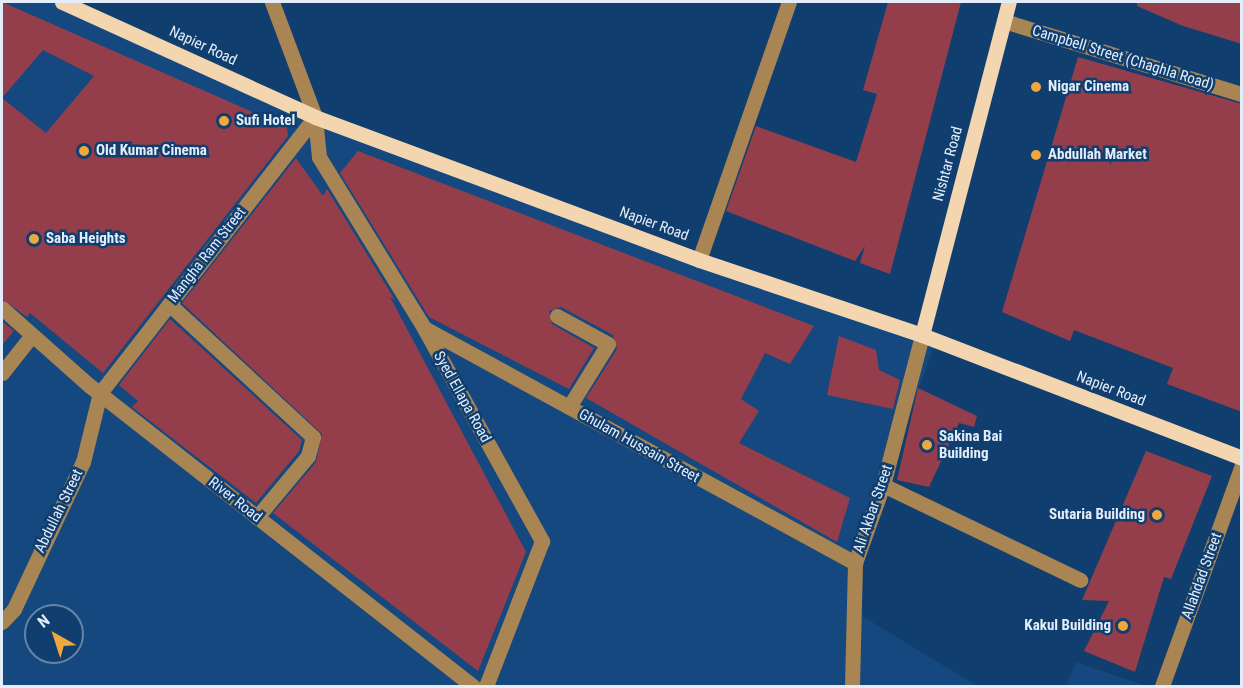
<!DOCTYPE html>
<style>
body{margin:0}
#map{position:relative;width:1243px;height:688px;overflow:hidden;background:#103e6f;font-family:"Roboto Condensed",sans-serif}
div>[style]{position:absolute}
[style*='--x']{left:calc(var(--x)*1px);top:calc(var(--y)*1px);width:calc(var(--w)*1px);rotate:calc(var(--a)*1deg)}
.built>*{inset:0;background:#15487f}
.building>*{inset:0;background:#953e4b}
.minor>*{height:15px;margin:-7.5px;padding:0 7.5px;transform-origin:7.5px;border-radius:7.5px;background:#aa8554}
.major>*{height:15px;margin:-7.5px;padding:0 7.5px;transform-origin:7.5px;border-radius:7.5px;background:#f3d5af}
.dots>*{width:16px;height:16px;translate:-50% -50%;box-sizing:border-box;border:3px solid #103e6f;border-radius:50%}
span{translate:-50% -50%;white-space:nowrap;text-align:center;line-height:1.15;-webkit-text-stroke:5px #103e6f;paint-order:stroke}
.street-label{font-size:15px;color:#e3edf9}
.poi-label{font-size:15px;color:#e3edf9;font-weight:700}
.left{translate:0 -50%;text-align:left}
.right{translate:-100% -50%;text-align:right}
.frame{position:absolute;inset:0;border:3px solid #e3edf9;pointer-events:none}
.north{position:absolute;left:24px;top:604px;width:60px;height:60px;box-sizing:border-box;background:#103e6f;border:2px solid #6484a6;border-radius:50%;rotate:321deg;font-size:16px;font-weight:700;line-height:24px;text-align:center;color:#e3edf9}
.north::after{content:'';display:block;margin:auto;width:21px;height:27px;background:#eea83c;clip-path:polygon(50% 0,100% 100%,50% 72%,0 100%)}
</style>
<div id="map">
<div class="built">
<div style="clip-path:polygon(evenodd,2px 2px,62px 2px,315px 117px,937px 339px,855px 563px,854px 611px,977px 686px,2px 686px,2px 2px,36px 616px,72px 616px,72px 652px,36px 652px,36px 616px)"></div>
<div style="clip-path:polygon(1076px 662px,1146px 686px,1066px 686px)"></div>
</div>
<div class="building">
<div style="clip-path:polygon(evenodd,2px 2px,287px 127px,288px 136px,103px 373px,30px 313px,27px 317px,2px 299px,2px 2px,43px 50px,94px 76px,46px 133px,2px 98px,43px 50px)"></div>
<div style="clip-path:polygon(888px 2px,961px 2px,890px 274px,860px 263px,865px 246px,855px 261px,726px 211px,756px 126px,856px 162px,877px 94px,863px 90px)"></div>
<div style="clip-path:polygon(1137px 2px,1242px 2px,1242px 44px,1183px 26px,1137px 6px)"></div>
<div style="clip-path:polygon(1078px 57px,1242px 104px,1242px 412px,1167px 384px,1173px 368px,1074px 330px,1070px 341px,1002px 312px)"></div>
<div style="clip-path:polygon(358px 151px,814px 326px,790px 364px,765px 353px,741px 399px,759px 411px,739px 443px,850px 498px,837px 542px,586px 398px,617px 349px,613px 335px,561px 307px,549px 311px,552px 324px,594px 348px,569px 389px,429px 317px,340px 173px)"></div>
<div style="clip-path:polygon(296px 158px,323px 196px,327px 189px,395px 300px,390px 297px,526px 552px,478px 671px,273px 513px,316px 462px,322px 434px,182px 303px)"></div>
<div style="clip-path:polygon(170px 319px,302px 440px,299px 451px,256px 503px,132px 407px,138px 401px,119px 385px)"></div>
<div style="clip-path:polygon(2px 321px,14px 331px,2px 345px)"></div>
<div style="clip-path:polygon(839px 336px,876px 350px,879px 370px,900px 380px,893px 409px,827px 395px)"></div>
<div style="clip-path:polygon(918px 388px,977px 416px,974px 427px,959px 423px,929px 487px,897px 480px)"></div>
<div style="clip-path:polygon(1146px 451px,1212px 476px,1171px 579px,1164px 577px,1135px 672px,1084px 651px,1109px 601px,1082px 600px)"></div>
</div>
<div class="minor">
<div style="--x:272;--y:2;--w:123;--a:69.5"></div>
<div style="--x:315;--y:117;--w:40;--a:84.3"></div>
<div style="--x:319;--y:157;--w:201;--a:58.4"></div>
<div style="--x:424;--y:328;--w:244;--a:61"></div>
<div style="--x:542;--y:541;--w:155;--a:111.1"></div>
<div style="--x:1004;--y:21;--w:249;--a:17.1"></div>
<div style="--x:699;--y:260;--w:273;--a:-70.8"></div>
<div style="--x:169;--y:304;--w:196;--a:42.7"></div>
<div style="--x:313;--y:437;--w:20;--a:105"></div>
<div style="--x:308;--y:456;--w:80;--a:129.9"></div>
<div style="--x:2;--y:308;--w:118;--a:41.6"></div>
<div style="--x:90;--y:386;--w:487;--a:38.1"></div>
<div style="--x:557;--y:316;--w:58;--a:28.8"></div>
<div style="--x:608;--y:344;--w:74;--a:121.8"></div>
<div style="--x:426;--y:329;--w:489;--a:28.6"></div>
<div style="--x:2;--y:373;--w:48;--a:-51.7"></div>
<div style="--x:883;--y:485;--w:219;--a:25.7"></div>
<div style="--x:2;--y:622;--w:18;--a:-47"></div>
<div style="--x:14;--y:609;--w:162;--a:-64.9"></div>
<div style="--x:83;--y:462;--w:71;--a:-76.2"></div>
<div style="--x:100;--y:393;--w:350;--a:-52.1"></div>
<div style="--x:852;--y:686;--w:123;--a:-88.6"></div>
<div style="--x:855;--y:563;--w:83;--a:-70.3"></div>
<div style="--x:883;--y:485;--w:155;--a:-75.4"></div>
<div style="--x:1162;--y:686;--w:235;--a:-70.1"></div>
</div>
<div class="major">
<div style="--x:62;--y:2;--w:278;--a:24.4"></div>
<div style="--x:315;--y:117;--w:410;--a:20.4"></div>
<div style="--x:699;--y:260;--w:235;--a:18.6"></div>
<div style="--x:922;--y:335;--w:343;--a:21"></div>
<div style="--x:922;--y:335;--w:344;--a:-75.4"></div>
</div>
<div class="dots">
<div style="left:1036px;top:87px;background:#eea83c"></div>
<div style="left:224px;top:121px;background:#eea83c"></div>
<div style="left:84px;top:151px;background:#eea83c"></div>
<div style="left:1036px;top:155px;background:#eea83c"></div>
<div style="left:34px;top:239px;background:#eea83c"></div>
<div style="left:927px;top:445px;background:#eea83c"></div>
<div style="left:1157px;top:515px;background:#eea83c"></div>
<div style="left:1123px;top:626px;background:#eea83c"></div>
</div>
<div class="street-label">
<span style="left:203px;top:46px;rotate:25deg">Napier Road</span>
<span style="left:1123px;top:58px;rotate:17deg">Campbell Street (Chaghla Road)</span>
<span style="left:948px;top:164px;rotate:-75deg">Nishtar Road</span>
<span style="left:654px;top:224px;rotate:20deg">Napier Road</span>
<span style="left:207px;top:255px;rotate:-52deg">Mangha Ram Street</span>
<span style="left:1111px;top:389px;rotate:21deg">Napier Road</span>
<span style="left:462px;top:397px;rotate:61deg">Syed Ellapa Road</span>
<span style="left:639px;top:446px;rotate:29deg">Ghulam Hussain Street</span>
<span style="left:235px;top:500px;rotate:38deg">River Road</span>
<span style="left:873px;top:509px;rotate:-71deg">Ali Akbar Street</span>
<span style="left:59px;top:511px;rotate:-64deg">Abdullah Street</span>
<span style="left:1202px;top:576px;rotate:-70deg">Allahdad Street</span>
</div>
<div class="poi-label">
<span class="left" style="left:1048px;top:87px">Nigar Cinema</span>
<span class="left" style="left:236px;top:121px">Sufi Hotel</span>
<span class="left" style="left:96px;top:151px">Old Kumar Cinema</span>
<span class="left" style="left:1048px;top:155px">Abdullah Market</span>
<span class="left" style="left:46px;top:239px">Saba Heights</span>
<span class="left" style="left:939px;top:445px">Sakina Bai<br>Building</span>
<span class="right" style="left:1145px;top:515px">Sutaria Building</span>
<span class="right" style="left:1111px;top:626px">Kakul Building</span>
</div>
<div class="frame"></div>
<div class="north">N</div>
</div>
